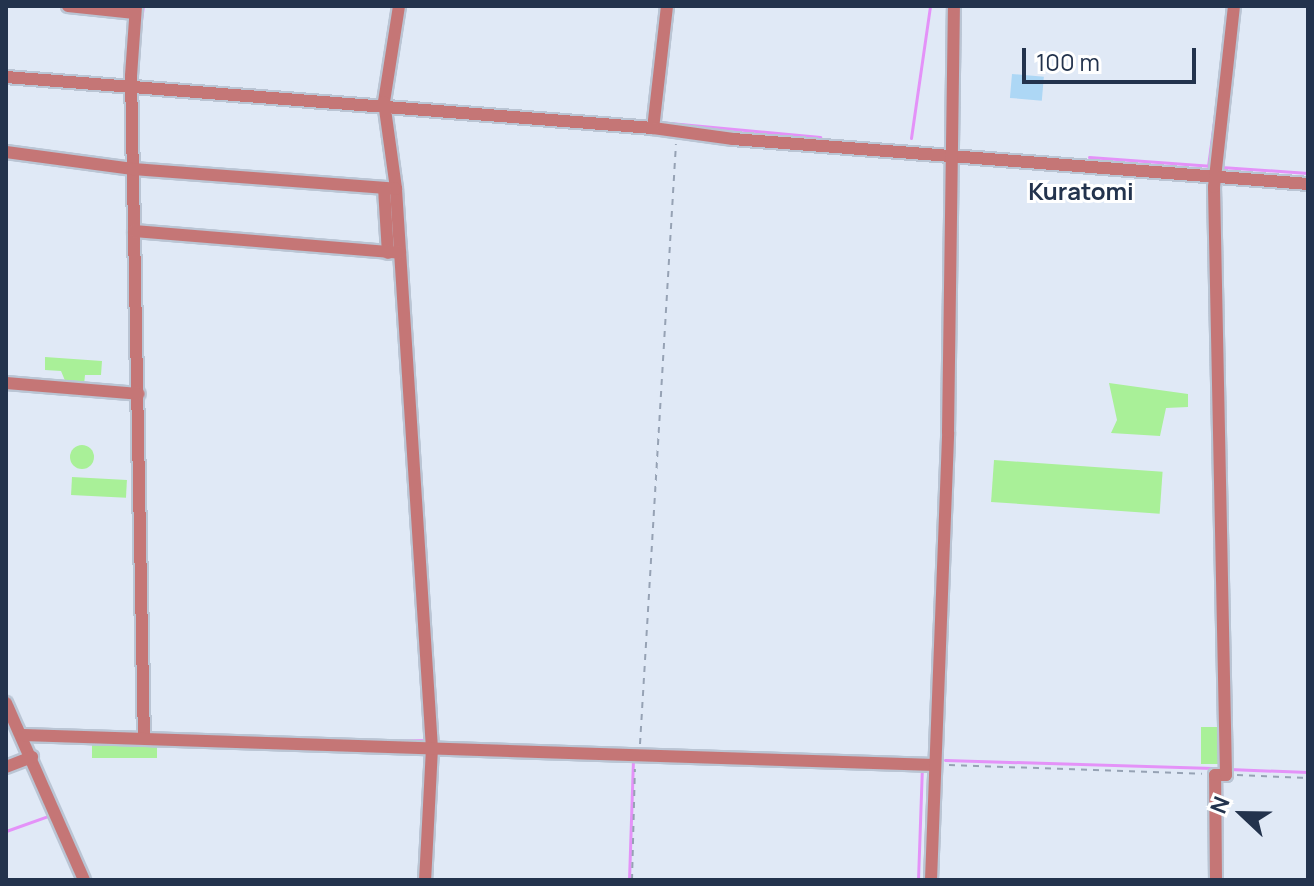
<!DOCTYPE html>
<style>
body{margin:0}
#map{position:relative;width:1314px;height:886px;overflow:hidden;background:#e0e9f6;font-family:Manrope,sans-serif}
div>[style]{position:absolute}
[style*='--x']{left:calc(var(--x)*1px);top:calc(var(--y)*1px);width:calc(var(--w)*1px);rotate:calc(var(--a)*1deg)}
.green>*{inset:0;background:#a9f098;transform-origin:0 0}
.round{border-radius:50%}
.stream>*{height:3px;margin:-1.5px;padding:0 1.5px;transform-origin:1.5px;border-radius:1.5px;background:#e492f8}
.building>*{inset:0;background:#add7f5;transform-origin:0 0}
.path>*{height:2px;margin-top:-1px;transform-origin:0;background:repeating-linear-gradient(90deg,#96a2b4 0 6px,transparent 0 12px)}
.roads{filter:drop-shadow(2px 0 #bac5d4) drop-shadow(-2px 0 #bac5d4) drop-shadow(0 2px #bac5d4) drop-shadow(0 -2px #bac5d4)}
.minor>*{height:12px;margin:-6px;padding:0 6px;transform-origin:6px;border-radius:6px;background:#c57676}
span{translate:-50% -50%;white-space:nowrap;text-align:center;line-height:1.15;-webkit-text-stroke:6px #fff;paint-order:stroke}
.quarter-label{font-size:24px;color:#23334d;font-weight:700}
.frame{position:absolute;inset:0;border:8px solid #23334d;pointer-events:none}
.north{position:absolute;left:1202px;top:774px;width:80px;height:80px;-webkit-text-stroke:6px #fff;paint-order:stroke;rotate:292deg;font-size:22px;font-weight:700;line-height:32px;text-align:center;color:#23334d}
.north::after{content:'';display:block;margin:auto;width:28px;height:36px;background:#23334d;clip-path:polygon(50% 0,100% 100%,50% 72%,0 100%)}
.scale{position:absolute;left:1022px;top:48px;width:174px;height:36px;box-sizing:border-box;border:4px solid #23334d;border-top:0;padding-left:10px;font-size:24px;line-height:28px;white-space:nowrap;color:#23334d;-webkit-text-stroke:6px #fff;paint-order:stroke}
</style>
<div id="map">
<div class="green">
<div style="clip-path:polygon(45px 357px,102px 361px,101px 375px,85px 375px,84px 385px,66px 383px,61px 371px,45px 370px)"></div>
<div style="clip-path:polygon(1109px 383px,1188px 394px,1188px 407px,1166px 408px,1160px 436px,1111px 433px,1117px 420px)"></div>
<div class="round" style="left:70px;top:445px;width:24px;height:24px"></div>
<div style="left:994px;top:460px;width:169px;height:42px;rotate:4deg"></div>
<div style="left:72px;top:477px;width:55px;height:18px;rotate:3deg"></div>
<div style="left:1201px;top:727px;width:17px;height:37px"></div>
<div style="left:92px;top:741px;width:65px;height:17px"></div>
</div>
<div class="stream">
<div style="--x:140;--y:27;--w:21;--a:-82"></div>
<div style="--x:46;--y:74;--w:74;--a:4.6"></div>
<div style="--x:141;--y:81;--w:241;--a:4.5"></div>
<div style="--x:388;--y:101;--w:265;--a:4.5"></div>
<div style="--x:659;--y:122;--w:162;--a:5.3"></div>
<div style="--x:911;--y:138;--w:133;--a:-81.8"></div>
<div style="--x:1089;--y:157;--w:124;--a:4.2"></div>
<div style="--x:1208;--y:166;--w:104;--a:-82.3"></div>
<div style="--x:1221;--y:167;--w:87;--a:3.9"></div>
<div style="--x:395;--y:261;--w:204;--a:86.4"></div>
<div style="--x:381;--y:741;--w:46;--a:-1.2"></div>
<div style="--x:439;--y:743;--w:192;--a:1.8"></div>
<div style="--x:945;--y:760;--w:276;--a:1.7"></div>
<div style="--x:1229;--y:769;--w:79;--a:2.2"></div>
<div style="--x:1221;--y:780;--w:100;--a:89.4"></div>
<div style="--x:6;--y:831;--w:48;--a:-19.6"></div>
<div style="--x:629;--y:880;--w:120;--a:-88.1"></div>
<div style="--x:918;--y:880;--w:112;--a:-88"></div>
</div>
<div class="building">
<div style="left:1012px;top:74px;width:32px;height:24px;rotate:5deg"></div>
</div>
<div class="path">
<div style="--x:640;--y:744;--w:601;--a:-86.57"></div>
<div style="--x:949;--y:765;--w:253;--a:2"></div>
<div style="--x:1237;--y:775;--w:71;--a:2.4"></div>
<div style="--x:632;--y:880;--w:111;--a:-88.5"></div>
</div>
<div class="roads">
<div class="minor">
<div style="--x:68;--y:6;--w:67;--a:6"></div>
<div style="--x:136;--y:6;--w:70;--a:94.1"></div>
<div style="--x:131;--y:76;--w:662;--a:88.88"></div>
<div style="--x:399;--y:6;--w:97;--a:98.9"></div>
<div style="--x:384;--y:102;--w:88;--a:82.1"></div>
<div style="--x:396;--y:189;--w:560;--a:86.32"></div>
<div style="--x:432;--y:748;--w:132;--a:93"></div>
<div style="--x:667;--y:6;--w:123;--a:96.5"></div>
<div style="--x:653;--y:128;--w:81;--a:7.8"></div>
<div style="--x:733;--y:139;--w:577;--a:4.47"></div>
<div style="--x:6;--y:77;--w:649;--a:4.51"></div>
<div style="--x:6;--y:152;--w:128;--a:7.6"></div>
<div style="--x:133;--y:169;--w:264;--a:4.3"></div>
<div style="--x:384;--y:188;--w:65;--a:86.5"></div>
<div style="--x:134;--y:231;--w:267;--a:4.7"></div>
<div style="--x:6;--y:383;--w:133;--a:4.7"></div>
<div style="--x:6;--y:703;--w:193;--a:66.2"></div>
<div style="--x:23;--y:735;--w:912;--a:1.88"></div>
<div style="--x:6;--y:767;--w:28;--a:-21"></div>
<div style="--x:931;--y:880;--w:448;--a:-87.8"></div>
<div style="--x:948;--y:432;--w:426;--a:-89.2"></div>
<div style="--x:1216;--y:880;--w:105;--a:-90.5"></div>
<div style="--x:1215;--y:775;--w:11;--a:0"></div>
<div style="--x:1226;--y:775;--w:588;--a:-91.17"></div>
<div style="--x:1214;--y:187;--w:182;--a:-83.7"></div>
</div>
</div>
<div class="quarter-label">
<span style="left:1081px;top:191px">Kuratomi</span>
</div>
<div class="frame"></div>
<div class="north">N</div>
<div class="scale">100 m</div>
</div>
